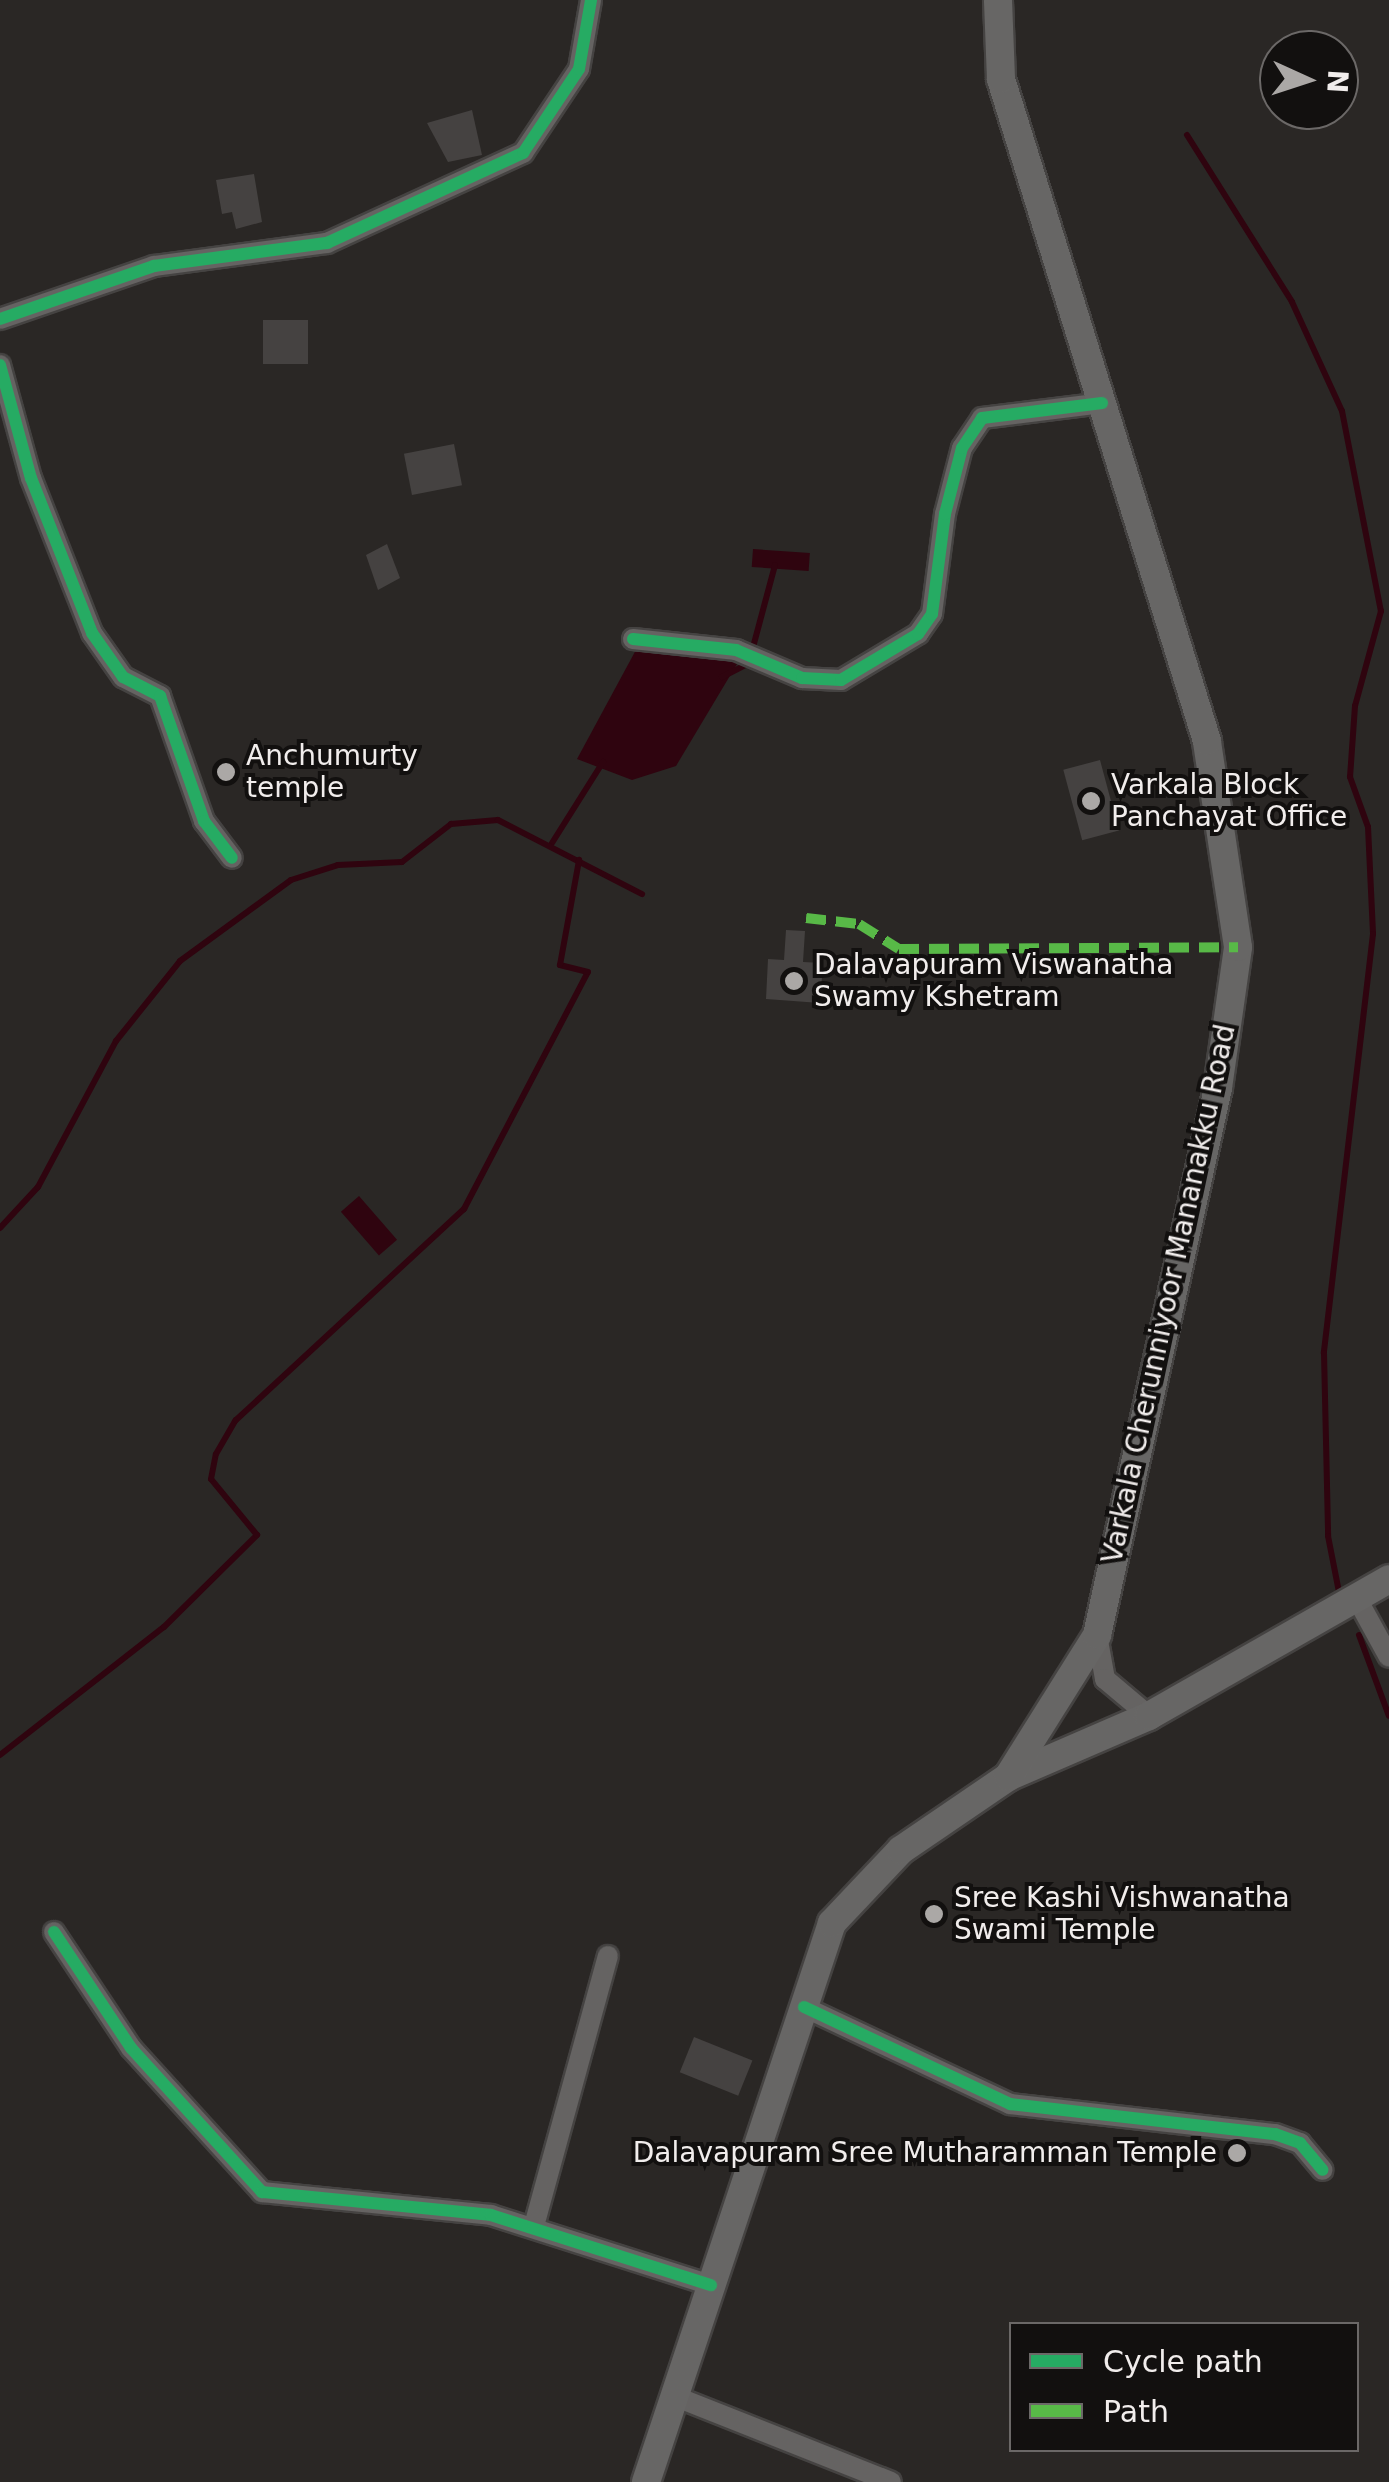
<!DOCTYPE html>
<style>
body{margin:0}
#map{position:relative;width:1389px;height:2482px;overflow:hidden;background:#2a2725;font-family:"DejaVu Sans",sans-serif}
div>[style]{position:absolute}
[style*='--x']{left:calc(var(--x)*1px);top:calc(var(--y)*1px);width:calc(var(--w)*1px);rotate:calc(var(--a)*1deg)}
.water>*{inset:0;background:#2f040f;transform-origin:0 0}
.stream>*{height:6px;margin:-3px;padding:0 3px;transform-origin:3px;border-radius:3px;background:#2f040f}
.building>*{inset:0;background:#454241;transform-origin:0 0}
.roads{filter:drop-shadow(2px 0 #454342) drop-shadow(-2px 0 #454342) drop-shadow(0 2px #454342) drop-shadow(0 -2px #454342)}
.minor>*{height:20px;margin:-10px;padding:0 10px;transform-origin:10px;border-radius:10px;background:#656362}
.secondary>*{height:28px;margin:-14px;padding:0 14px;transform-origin:14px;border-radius:14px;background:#676665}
.quiet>*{height:10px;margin-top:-5px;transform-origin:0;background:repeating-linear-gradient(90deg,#58b947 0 20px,transparent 0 30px)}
.cycleway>*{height:12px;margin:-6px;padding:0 6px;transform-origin:6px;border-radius:6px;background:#26ab63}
.dots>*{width:28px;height:28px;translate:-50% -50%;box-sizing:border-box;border:5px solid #12100f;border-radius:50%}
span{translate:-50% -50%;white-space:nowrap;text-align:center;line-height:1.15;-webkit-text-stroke:8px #12100f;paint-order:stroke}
.poi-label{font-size:28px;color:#f1edec}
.left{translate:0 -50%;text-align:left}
.right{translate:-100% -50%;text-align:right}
.street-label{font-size:28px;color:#f1edec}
.legend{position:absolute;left:1009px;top:2322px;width:350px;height:130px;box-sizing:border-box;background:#12100f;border:2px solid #6b6867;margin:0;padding:12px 18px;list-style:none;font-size:30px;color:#f1edec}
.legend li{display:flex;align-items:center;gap:20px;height:50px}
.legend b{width:50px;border:2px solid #6b6867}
.north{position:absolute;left:1259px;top:30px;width:100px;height:100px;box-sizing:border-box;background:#12100f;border:2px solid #6b6867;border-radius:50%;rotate:93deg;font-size:28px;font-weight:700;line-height:40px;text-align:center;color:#f1edec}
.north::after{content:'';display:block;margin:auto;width:35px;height:45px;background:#aba8a6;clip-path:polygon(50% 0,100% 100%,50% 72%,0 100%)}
</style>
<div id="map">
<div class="water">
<div style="left:753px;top:549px;width:57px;height:18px;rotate:4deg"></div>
<div style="clip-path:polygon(637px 648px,740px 659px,676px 766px,632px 780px,577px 759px)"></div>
<div style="left:359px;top:1196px;width:58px;height:24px;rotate:49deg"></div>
</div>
<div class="stream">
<div style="--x:1187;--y:135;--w:197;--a:57.8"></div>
<div style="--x:1292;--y:302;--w:120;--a:65.4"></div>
<div style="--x:1342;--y:411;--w:204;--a:79"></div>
<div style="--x:1381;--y:611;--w:98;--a:105.3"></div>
<div style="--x:1355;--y:706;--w:71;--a:94"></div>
<div style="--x:1350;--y:777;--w:53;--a:70.2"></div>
<div style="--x:1368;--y:827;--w:107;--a:87.3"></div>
<div style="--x:1373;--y:934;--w:422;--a:96.7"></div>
<div style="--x:1324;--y:1353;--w:183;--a:88.7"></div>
<div style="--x:1328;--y:1536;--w:62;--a:78.9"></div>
<div style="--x:752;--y:651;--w:89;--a:-75"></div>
<div style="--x:722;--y:677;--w:31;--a:-27"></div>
<div style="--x:552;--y:843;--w:96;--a:-57.8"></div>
<div style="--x:0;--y:1228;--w:56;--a:-47.2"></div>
<div style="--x:38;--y:1187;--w:166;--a:-61.9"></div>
<div style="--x:116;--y:1041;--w:102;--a:-51.3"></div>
<div style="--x:180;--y:961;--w:137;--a:-36.1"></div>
<div style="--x:291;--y:880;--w:49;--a:-17.7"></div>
<div style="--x:338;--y:865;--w:64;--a:-2.7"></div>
<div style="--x:402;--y:862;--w:62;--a:-37.8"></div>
<div style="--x:451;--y:824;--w:47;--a:-4.9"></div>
<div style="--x:498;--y:820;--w:162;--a:27.2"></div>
<div style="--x:1359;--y:1635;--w:86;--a:69.7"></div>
<div style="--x:0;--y:1755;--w:208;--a:-38"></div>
<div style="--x:164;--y:1627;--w:131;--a:-44.7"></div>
<div style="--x:257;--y:1535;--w:72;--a:-129.4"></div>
<div style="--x:211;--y:1479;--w:25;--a:-79"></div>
<div style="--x:216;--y:1454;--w:39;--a:-60"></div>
<div style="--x:236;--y:1420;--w:311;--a:-42.8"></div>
<div style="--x:464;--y:1209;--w:267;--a:-62.4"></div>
<div style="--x:588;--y:972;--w:29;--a:-166"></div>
<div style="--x:560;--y:965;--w:107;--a:-79.7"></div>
</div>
<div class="building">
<div style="clip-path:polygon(472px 110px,482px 155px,448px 162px,427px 123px)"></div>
<div style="clip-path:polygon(254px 174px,262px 222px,236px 229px,232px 212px,222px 214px,216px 180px)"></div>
<div style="left:308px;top:320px;width:44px;height:45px;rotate:90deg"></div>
<div style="left:454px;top:444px;width:42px;height:51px;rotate:79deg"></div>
<div style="clip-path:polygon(387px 544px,400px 578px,378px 590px,366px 555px)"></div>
<div style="left:1100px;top:760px;width:73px;height:38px;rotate:75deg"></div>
<div style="clip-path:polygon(786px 930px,805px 931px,803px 962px,823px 963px,820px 1003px,766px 999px,768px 959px,784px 960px)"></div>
<div style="left:694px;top:2037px;width:63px;height:38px;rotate:22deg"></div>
</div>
<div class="roads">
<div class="minor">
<div style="--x:0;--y:319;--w:163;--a:-19"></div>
<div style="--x:154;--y:266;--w:175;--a:-7.6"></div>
<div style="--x:327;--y:243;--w:216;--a:-24.7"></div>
<div style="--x:523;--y:153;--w:101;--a:-56.3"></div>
<div style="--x:579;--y:69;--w:70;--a:-80.1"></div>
<div style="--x:0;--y:365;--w:117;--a:74.7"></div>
<div style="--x:31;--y:478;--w:167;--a:68.5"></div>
<div style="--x:92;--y:633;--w:54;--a:54.8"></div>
<div style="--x:123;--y:677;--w:42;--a:27.2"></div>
<div style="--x:160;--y:696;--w:133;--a:70.6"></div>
<div style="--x:204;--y:821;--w:46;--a:52.9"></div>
<div style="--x:633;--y:639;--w:104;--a:6.1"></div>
<div style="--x:736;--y:650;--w:72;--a:23"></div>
<div style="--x:802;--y:678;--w:39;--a:3"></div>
<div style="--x:841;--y:680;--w:90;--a:-30.9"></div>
<div style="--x:918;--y:634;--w:24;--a:-55"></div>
<div style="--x:932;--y:614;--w:101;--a:-82.6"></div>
<div style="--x:945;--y:514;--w:68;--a:-75.6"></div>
<div style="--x:962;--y:448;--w:36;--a:-56"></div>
<div style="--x:982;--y:418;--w:121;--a:-7.1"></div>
<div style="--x:1356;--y:1597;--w:68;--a:61.2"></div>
<div style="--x:1097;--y:1635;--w:45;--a:79.7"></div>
<div style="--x:1105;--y:1679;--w:57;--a:40.1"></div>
<div style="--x:54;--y:1932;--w:139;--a:56.4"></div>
<div style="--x:131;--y:2048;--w:195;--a:47.7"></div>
<div style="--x:262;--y:2192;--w:230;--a:5.7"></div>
<div style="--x:491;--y:2215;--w:231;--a:17.7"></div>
<div style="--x:804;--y:2007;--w:228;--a:25.2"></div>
<div style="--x:1010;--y:2104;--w:267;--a:6.5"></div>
<div style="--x:1275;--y:2134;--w:27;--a:20"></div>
<div style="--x:1300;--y:2143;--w:35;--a:50"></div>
<div style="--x:534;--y:2226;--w:280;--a:-74.7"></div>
<div style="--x:674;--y:2396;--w:233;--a:21.6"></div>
</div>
<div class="secondary">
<div style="--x:1008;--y:1777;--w:154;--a:-23.4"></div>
<div style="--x:1149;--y:1716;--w:276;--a:-29.7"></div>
<div style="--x:646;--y:2482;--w:589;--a:-71.6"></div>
<div style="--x:832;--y:1923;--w:100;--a:-46.6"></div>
<div style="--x:901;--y:1850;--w:130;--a:-34.3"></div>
<div style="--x:1008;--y:1777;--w:168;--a:-57.9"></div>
<div style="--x:1097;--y:1635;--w:560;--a:-77.53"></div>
<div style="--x:1218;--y:1088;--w:142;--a:-81.9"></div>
<div style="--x:1238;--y:947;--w:208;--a:-98.6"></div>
<div style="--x:1207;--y:741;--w:693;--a:-107.29"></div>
<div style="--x:1001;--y:79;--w:79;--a:-92.2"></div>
</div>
</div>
<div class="quiet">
<div style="--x:806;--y:918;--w:53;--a:6.5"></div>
<div style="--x:859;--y:924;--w:47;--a:32"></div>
<div style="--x:899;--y:949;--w:339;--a:-0.3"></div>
</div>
<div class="cycleway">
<div style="--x:0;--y:319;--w:163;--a:-19"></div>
<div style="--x:154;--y:266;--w:175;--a:-7.6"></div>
<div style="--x:327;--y:243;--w:216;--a:-24.7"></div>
<div style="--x:523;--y:153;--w:101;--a:-56.3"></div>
<div style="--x:579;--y:69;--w:70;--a:-80.1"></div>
<div style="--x:0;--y:365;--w:117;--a:74.7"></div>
<div style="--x:31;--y:478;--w:167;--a:68.5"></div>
<div style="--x:92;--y:633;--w:54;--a:54.8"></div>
<div style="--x:123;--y:677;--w:42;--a:27.2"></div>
<div style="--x:160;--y:696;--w:133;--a:70.6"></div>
<div style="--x:204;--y:821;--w:46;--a:52.9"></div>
<div style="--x:633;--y:639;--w:104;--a:6.1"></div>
<div style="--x:736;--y:650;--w:72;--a:23"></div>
<div style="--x:802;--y:678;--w:39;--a:3"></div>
<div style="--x:841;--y:680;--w:90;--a:-30.9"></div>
<div style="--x:918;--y:634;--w:24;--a:-55"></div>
<div style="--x:932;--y:614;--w:101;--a:-82.6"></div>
<div style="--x:945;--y:514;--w:68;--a:-75.6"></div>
<div style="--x:962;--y:448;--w:36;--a:-56"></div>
<div style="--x:982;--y:418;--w:121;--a:-7.1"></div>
<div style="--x:54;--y:1932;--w:139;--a:56.4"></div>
<div style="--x:131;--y:2048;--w:195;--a:47.7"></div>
<div style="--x:262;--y:2192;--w:230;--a:5.7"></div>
<div style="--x:491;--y:2215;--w:231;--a:17.7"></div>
<div style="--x:804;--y:2007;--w:228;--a:25.2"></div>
<div style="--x:1010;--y:2104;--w:267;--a:6.5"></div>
<div style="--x:1275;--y:2134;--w:27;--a:20"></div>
<div style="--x:1300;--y:2143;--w:35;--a:50"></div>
</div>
<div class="dots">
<div style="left:226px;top:772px;background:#aba8a6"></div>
<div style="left:1091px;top:801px;background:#aba8a6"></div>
<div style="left:794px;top:981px;background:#aba8a6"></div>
<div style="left:934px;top:1914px;background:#aba8a6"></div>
<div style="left:1237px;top:2153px;background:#aba8a6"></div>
</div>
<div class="poi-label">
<span class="left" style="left:246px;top:772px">Anchumurty<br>temple</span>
<span class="left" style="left:1111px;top:801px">Varkala Block<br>Panchayat Office</span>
<span class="left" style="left:814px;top:981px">Dalavapuram Viswanatha<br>Swamy Kshetram</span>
<span class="left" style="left:954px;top:1914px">Sree Kashi Vishwanatha<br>Swami Temple</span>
<span class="right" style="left:1217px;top:2153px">Dalavapuram Sree Mutharamman Temple</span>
</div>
<div class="street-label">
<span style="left:1169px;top:1294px;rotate:-78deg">Varkala Cherunniyoor Mananakku Road</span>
</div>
<ul class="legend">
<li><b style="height:12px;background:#26ab63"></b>Cycle path</li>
<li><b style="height:12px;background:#58b947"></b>Path</li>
</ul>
<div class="north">N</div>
</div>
